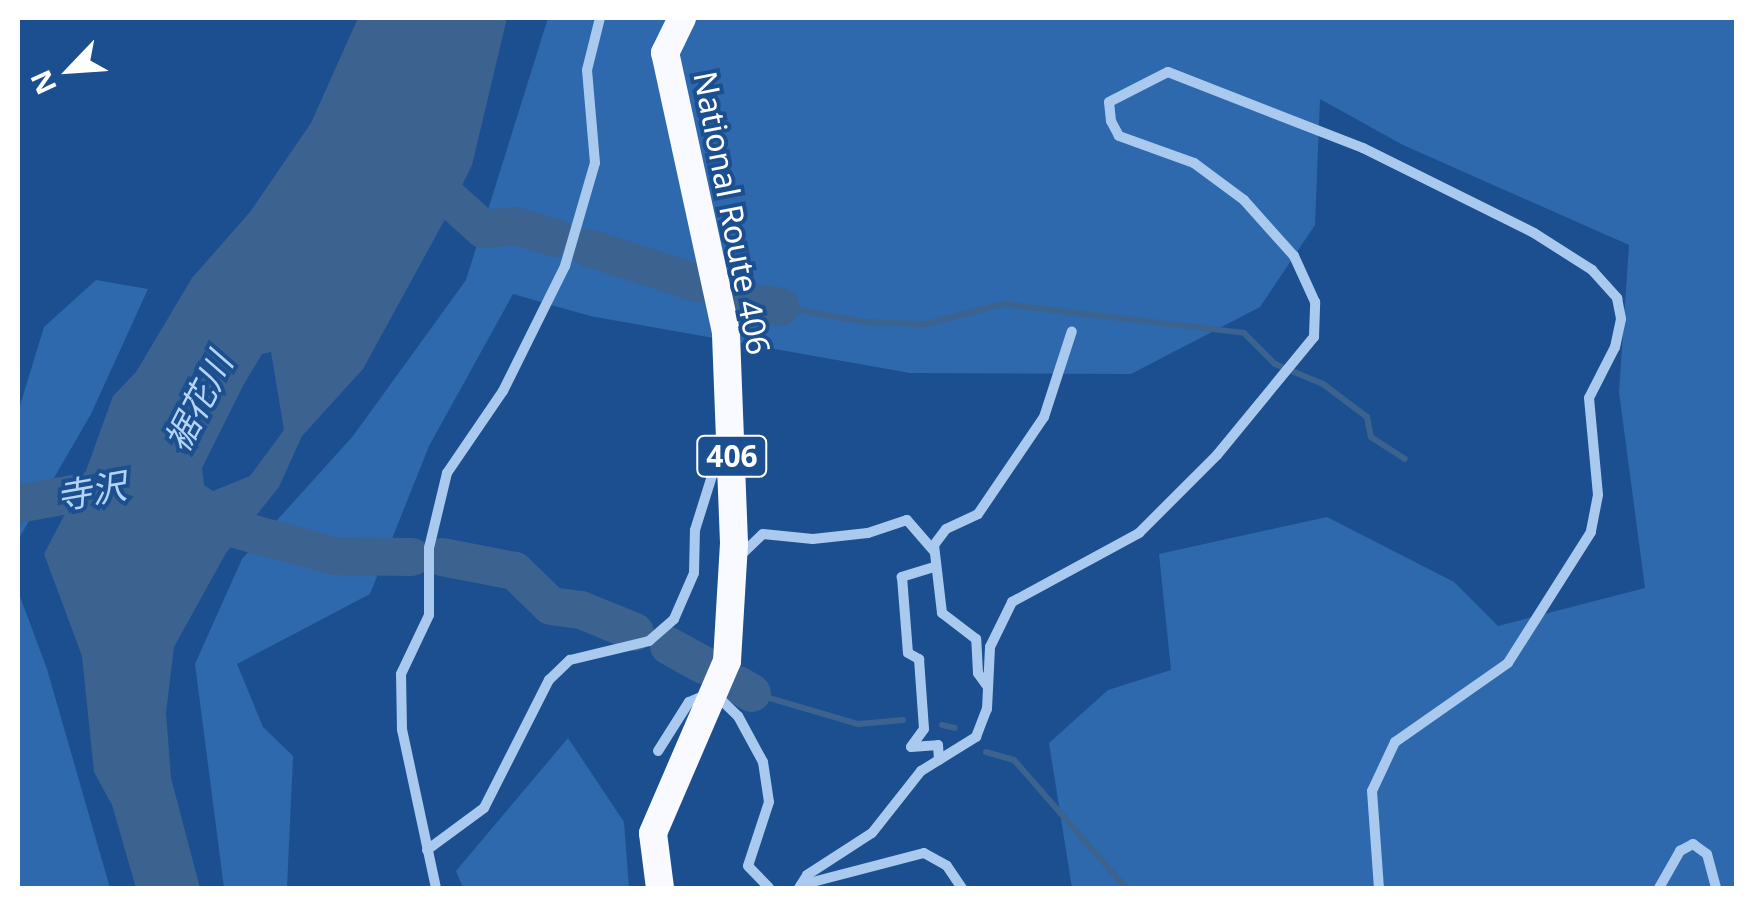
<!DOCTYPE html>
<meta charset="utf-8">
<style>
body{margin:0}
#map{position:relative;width:1754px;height:906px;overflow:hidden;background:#1b4f8f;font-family:"Noto Sans","Noto Sans JP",sans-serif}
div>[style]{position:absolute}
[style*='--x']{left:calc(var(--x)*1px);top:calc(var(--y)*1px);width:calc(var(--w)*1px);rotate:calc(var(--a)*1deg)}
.green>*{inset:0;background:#2e69ad}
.water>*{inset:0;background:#3c6290}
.stream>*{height:6px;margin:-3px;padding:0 3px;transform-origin:3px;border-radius:3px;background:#3c6290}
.river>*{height:38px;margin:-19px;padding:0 19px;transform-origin:19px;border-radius:19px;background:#3c6290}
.minor>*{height:10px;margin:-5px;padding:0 5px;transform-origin:5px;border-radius:5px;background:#a9c9ee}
.trunk>*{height:28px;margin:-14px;padding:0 14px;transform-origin:14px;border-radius:14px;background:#f8faff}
span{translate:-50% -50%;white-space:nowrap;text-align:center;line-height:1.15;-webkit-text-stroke:8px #1b4f8f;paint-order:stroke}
.shield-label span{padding:2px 8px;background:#1b4f8f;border:2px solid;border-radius:8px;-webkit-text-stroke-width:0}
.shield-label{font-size:30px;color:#fff;font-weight:700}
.street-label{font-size:32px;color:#fff}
.water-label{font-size:35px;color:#b5d3f5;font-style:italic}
.frame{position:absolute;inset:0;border:20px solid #fff;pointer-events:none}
.north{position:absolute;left:20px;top:20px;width:100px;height:100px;-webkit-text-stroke:8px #1b4f8f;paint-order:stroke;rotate:245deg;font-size:28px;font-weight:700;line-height:40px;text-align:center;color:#fff}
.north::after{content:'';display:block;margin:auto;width:35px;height:45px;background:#fff;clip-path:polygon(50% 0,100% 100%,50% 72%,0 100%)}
</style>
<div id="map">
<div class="green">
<div style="clip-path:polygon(548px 18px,1736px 18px,1736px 888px,1072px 888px,1049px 743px,1108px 690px,1171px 670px,1159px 554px,1327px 517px,1454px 582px,1498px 626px,1645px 588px,1619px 392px,1629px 245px,1403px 145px,1320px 99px,1315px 225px,1260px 307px,1131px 374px,910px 373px,590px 316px,513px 294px,429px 446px,370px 594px,237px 664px,263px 727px,293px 756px,287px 888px,224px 888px,195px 664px,242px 559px,353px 436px,466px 280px)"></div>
<div style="clip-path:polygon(96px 280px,148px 289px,91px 414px,18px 540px,18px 412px,44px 327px)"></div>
<div style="clip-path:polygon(18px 591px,47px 669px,110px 888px,18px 888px)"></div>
<div style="clip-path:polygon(568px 738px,624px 822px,629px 888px,463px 888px,456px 871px)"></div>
</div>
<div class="water">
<div style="clip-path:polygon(evenodd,358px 18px,507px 18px,472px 165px,449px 212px,363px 369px,302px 436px,279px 487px,226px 553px,174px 647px,166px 713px,171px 778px,200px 888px,136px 888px,112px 805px,94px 772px,82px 656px,44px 554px,83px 479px,113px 396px,136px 372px,192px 278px,250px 212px,311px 123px,358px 18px,271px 352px,284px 430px,250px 476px,213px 491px,204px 485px,202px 468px,243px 386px,262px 354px,271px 352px)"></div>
</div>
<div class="stream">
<div style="--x:781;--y:307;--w:86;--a:10"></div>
<div style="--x:866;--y:322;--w:60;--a:1.9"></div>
<div style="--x:926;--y:324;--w:79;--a:-14.7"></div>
<div style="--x:1002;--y:304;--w:244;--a:6.8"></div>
<div style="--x:1244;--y:333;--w:44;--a:45"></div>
<div style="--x:1275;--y:364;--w:52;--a:22.6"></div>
<div style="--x:1323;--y:384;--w:55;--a:36.9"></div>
<div style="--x:1367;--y:417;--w:20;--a:79"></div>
<div style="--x:1371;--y:437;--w:40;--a:32.9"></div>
<div style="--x:752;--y:693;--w:110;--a:16.3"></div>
<div style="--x:858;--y:724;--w:45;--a:-5.1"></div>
<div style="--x:942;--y:725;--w:13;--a:13"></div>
<div style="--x:986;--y:752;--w:29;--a:16"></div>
<div style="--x:1014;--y:760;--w:170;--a:48.8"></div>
</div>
<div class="river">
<div style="--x:413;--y:187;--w:9;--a:49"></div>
<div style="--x:419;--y:194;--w:22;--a:-8"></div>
<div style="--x:441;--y:191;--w:57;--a:42.1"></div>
<div style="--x:483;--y:229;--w:32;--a:-5"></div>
<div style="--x:515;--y:226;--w:43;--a:16.3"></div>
<div style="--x:589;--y:248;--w:114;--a:18"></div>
<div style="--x:740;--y:301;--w:41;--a:8.3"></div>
<div style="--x:18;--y:504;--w:106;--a:-10.4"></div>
<div style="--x:194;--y:518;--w:146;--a:15.1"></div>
<div style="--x:335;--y:556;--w:77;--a:0.7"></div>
<div style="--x:442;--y:557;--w:74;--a:10.9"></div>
<div style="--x:515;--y:571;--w:50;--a:44.2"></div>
<div style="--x:551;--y:606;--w:30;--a:8"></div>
<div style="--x:581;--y:610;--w:58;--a:22.2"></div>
<div style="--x:669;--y:646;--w:39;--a:29"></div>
<div style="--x:738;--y:685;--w:16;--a:30"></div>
</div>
<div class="minor">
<div style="--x:741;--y:555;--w:30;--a:-44"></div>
<div style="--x:763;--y:534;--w:50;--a:5.7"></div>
<div style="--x:813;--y:539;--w:55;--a:-6.2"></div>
<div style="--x:868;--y:533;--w:41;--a:-18.4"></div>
<div style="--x:907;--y:520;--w:40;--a:49"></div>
<div style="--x:934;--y:567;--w:34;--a:163"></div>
<div style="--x:902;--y:577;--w:76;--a:85.5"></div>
<div style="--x:908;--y:653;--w:13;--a:29"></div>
<div style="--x:919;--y:659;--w:70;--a:85.9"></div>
<div style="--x:924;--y:729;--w:22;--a:126"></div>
<div style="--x:911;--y:747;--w:27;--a:-4"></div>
<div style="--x:938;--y:745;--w:15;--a:86"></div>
<div style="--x:988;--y:687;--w:17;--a:-126"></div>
<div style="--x:978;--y:673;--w:34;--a:-93"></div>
<div style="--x:976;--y:639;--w:43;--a:-142.6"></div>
<div style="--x:942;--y:613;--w:68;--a:-96.7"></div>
<div style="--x:934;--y:545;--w:20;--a:-53"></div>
<div style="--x:946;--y:529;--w:35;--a:-25"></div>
<div style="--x:978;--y:514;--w:117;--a:-55.8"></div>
<div style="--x:1044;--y:417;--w:90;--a:-72"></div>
<div style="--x:658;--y:751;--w:58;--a:-57.7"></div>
<div style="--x:689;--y:702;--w:26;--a:-23"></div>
<div style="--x:713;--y:692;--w:35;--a:44"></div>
<div style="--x:738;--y:716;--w:52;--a:61.5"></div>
<div style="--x:763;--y:762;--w:40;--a:81.5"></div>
<div style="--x:769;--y:802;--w:67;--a:108.2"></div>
<div style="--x:748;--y:866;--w:30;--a:46"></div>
<div style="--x:427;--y:850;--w:71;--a:-36.4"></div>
<div style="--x:484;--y:808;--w:144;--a:-63.1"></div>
<div style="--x:549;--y:680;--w:29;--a:-44"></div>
<div style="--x:570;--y:660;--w:81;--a:-13.5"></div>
<div style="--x:649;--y:641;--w:33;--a:-41"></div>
<div style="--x:674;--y:619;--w:50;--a:-66.5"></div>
<div style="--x:694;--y:573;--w:43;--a:-88.7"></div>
<div style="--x:695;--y:530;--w:87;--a:-72.6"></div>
<div style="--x:801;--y:885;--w:127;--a:-14.6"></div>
<div style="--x:924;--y:853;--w:26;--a:29"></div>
<div style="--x:947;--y:866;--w:27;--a:56"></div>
<div style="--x:436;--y:888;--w:162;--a:-102.1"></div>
<div style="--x:402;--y:730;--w:56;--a:-91"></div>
<div style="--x:401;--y:674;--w:65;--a:-64.6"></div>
<div style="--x:429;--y:615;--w:67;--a:-90"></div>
<div style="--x:429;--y:548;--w:77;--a:-76.5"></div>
<div style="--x:447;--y:473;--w:99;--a:-55.7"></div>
<div style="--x:503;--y:391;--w:140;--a:-63.6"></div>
<div style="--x:565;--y:266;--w:107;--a:-73.8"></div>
<div style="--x:595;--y:163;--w:93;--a:-94.9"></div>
<div style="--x:587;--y:70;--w:54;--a:-76"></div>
<div style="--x:799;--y:888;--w:15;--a:-58"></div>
<div style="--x:807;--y:875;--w:77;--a:-32.9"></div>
<div style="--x:872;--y:833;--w:79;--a:-51.7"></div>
<div style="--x:921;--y:771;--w:65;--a:-31.7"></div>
<div style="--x:976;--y:737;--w:30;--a:-69"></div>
<div style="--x:987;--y:709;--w:62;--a:-87.2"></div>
<div style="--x:990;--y:647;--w:50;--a:-63.9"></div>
<div style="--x:1012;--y:602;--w:145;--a:-28.5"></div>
<div style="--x:1139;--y:533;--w:110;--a:-45"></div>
<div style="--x:1217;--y:455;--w:153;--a:-50.6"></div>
<div style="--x:1314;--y:337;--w:35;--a:-88"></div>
<div style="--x:1315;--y:302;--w:51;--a:-114.5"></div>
<div style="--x:1294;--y:256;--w:75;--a:-131.8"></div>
<div style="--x:1244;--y:200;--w:62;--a:-143.5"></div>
<div style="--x:1194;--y:163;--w:80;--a:-160.2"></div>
<div style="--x:1119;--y:136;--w:17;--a:-118"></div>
<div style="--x:1111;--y:121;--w:19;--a:-96"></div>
<div style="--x:1109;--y:102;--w:66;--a:-27"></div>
<div style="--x:1168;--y:72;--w:209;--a:21.3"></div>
<div style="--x:1363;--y:148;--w:191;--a:26.4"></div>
<div style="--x:1534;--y:233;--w:69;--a:32.5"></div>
<div style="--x:1592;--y:270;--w:38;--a:48"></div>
<div style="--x:1617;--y:298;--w:21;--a:79"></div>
<div style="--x:1621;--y:319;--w:29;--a:102"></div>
<div style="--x:1615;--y:347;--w:57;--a:117"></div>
<div style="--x:1589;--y:398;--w:97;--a:84.7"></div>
<div style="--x:1598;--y:495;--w:38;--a:101"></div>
<div style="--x:1591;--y:532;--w:155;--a:122.4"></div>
<div style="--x:1508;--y:663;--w:138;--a:145"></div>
<div style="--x:1395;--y:742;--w:54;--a:115.1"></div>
<div style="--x:1372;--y:791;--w:97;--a:85.9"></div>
<div style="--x:1659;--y:888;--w:43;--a:-60.4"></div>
<div style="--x:1680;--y:851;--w:15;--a:-28"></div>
<div style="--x:1693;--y:844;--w:17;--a:36"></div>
<div style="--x:1707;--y:854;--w:35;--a:75"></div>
</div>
<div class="trunk">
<div style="--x:660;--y:888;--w:55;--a:-97.3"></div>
<div style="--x:653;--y:833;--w:187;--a:-66.7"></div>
<div style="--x:727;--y:661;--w:118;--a:-86.6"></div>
<div style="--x:734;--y:543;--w:211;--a:-92.2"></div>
<div style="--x:726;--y:332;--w:286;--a:-102.3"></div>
<div style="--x:665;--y:53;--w:39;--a:-64"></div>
</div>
<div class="shield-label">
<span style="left:732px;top:456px">406</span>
</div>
<div class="street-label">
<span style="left:732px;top:213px;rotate:79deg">National Route 406</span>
</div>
<div class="water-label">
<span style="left:198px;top:402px;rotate:-63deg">裾花川</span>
<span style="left:91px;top:491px;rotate:-10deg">寺沢</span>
</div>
<div class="frame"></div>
<div class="north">N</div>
</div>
